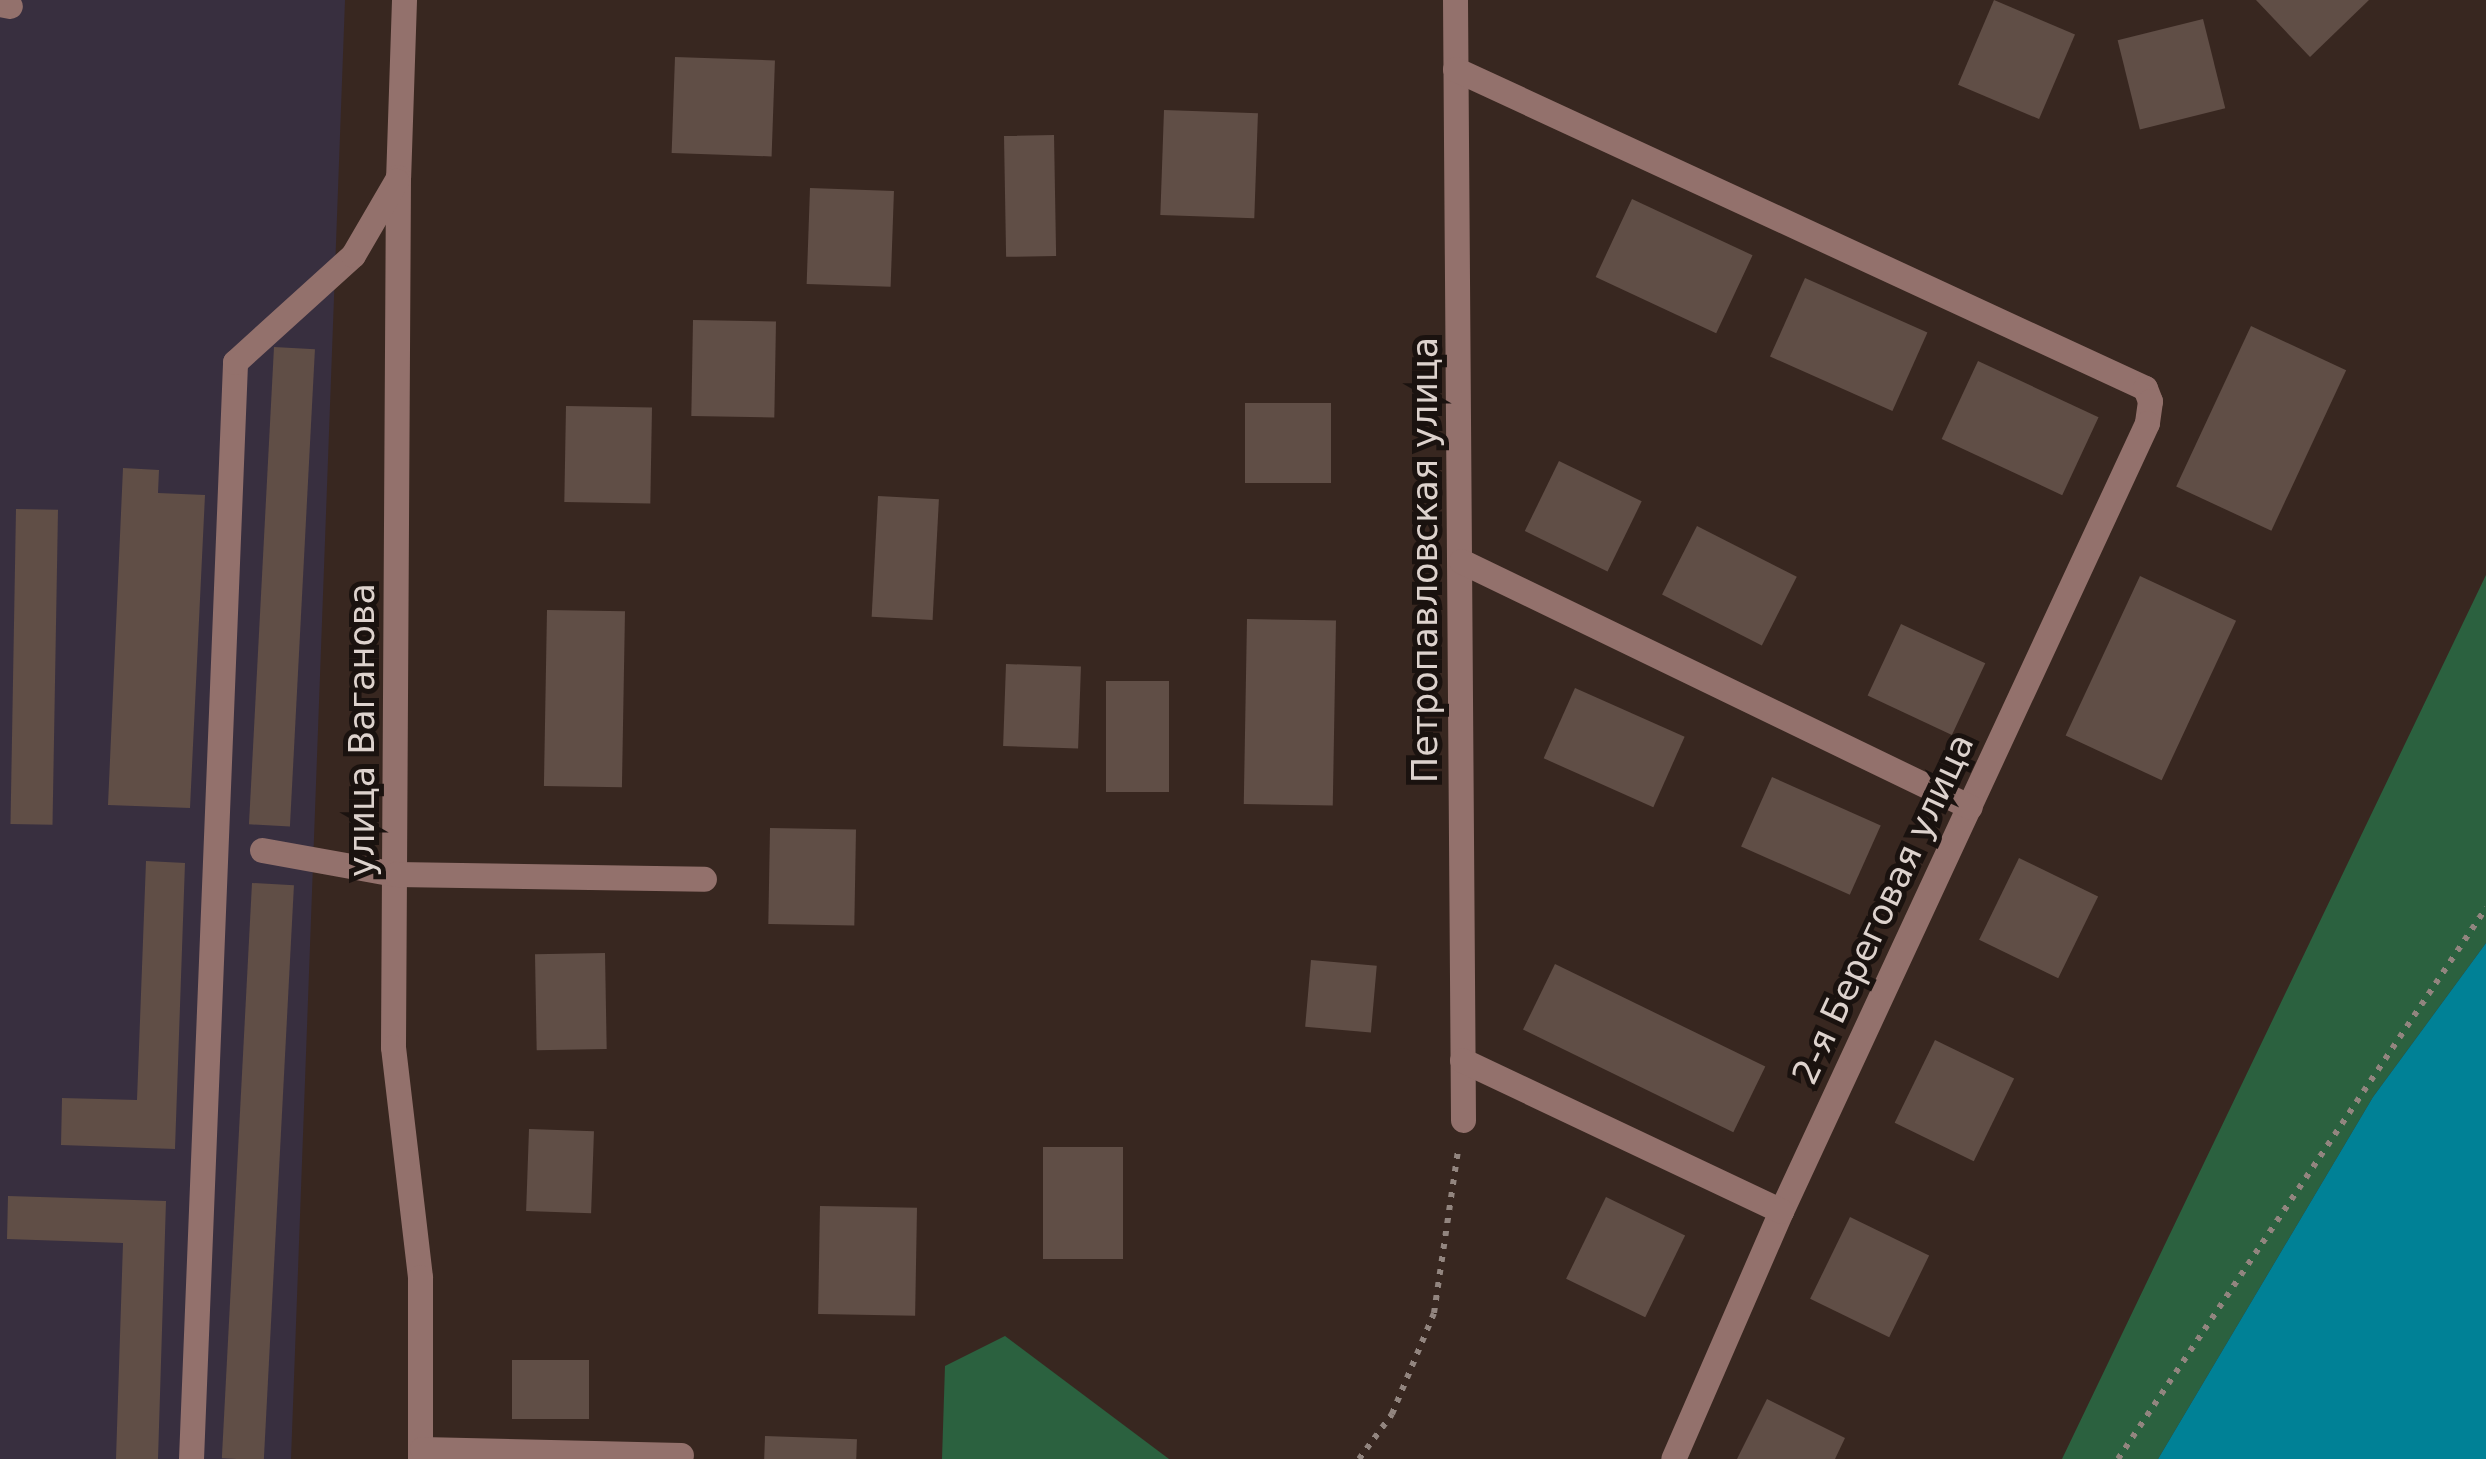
<!DOCTYPE html>
<meta charset="utf-8">
<style>
body{margin:0}
#map{position:relative;width:2486px;height:1459px;overflow:hidden;background:#382720;font-family:"DejaVu Sans",sans-serif}
div>[style]{position:absolute}
[style*='--x']{left:calc(var(--x)*1px);top:calc(var(--y)*1px);width:calc(var(--w)*1px);rotate:calc(var(--a)*1deg)}
.industrial>*{inset:0;background:#382f3f}
.green>*{inset:0;background:#2b613f}
.water>*{inset:0;background:#008196}
.building>*{inset:0;background:#604e46;transform-origin:0 0}
.path>*{height:6px;margin-top:-3px;transform-origin:0;background:repeating-linear-gradient(90deg,#92857f 0 5px,transparent 0 13px)}
.minor>*{height:25px;margin:-12.5px;padding:0 12.5px;transform-origin:12.5px;border-radius:12.5px;background:#93716c}
span{translate:-50% -50%;white-space:nowrap;text-align:center;line-height:1.15;-webkit-text-stroke:10px #1a120f;paint-order:stroke}
.street-label{font-size:35px;color:#ddd2cd}
</style>
<div id="map">
<div class="industrial">
<div style="clip-path:polygon(0 0,345px 0,291px 1459px,0 1459px)"></div>
</div>
<div class="green">
<div style="clip-path:polygon(2486px 575px,2486px 943px,2373px 1097px,2158px 1459px,2062px 1459px)"></div>
<div style="clip-path:polygon(1005px 1336px,1169px 1459px,942px 1459px,945px 1366px)"></div>
</div>
<div class="water">
<div style="clip-path:polygon(2486px 943px,2486px 1459px,2158px 1459px,2373px 1097px)"></div>
</div>
<div class="building">
<div style="left:1994px;top:0;width:88px;height:92px;rotate:23deg"></div>
<div style="clip-path:polygon(2256px 0,2369px 0,2310px 57px)"></div>
<div style="left:2203px;top:19px;width:92px;height:88px;rotate:76deg"></div>
<div style="left:675px;top:57px;width:100px;height:96px;rotate:2deg"></div>
<div style="left:1164px;top:110px;width:94px;height:105px;rotate:2deg"></div>
<div style="left:1054px;top:135px;width:121px;height:50px;rotate:89deg"></div>
<div style="left:810px;top:188px;width:84px;height:96px;rotate:2deg"></div>
<div style="left:1632px;top:199px;width:133px;height:86px;rotate:25deg"></div>
<div style="left:1805px;top:278px;width:134px;height:86px;rotate:24deg"></div>
<div style="left:693px;top:320px;width:83px;height:96px;rotate:1deg"></div>
<div style="left:2251px;top:326px;width:105px;height:177px;rotate:25deg"></div>
<div style="left:274px;top:347px;width:41px;height:478px;rotate:3deg"></div>
<div style="left:1978px;top:361px;width:133px;height:86px;rotate:25deg"></div>
<div style="left:1245px;top:403px;width:86px;height:80px"></div>
<div style="left:566px;top:406px;width:86px;height:96px;rotate:1deg"></div>
<div style="left:1559px;top:461px;width:92px;height:78px;rotate:26deg"></div>
<div style="clip-path:polygon(123px 468px,159px 470px,158px 493px,205px 495px,190px 808px,108px 805px)"></div>
<div style="left:878px;top:496px;width:61px;height:121px;rotate:3deg"></div>
<div style="left:16px;top:509px;width:42px;height:315px;rotate:1deg"></div>
<div style="left:1697px;top:526px;width:112px;height:77px;rotate:27deg"></div>
<div style="left:2140px;top:576px;width:106px;height:176px;rotate:25deg"></div>
<div style="left:547px;top:610px;width:78px;height:176px;rotate:1deg"></div>
<div style="left:1247px;top:619px;width:89px;height:185px;rotate:1deg"></div>
<div style="left:1901px;top:624px;width:93px;height:79px;rotate:25deg"></div>
<div style="left:1006px;top:664px;width:75px;height:82px;rotate:2deg"></div>
<div style="left:1106px;top:681px;width:63px;height:111px"></div>
<div style="left:1575px;top:688px;width:120px;height:77px;rotate:24deg"></div>
<div style="left:1772px;top:777px;width:119px;height:76px;rotate:24deg"></div>
<div style="left:770px;top:828px;width:86px;height:96px;rotate:1deg"></div>
<div style="left:2019px;top:858px;width:88px;height:91px;rotate:26deg"></div>
<div style="clip-path:polygon(146px 861px,185px 863px,175px 1149px,61px 1145px,62px 1098px,137px 1100px)"></div>
<div style="left:252px;top:883px;width:42px;height:576px;rotate:3deg"></div>
<div style="left:605px;top:953px;width:96px;height:70px;rotate:89deg"></div>
<div style="left:1311px;top:960px;width:66px;height:67px;rotate:5deg"></div>
<div style="left:1555px;top:964px;width:234px;height:73px;rotate:26deg"></div>
<div style="left:1935px;top:1040px;width:88px;height:92px;rotate:26deg"></div>
<div style="left:529px;top:1129px;width:65px;height:82px;rotate:2deg"></div>
<div style="left:1043px;top:1147px;width:80px;height:112px"></div>
<div style="clip-path:polygon(8px 1196px,166px 1201px,158px 1459px,116px 1459px,123px 1243px,7px 1239px)"></div>
<div style="left:1606px;top:1197px;width:88px;height:91px;rotate:26deg"></div>
<div style="left:820px;top:1206px;width:97px;height:108px;rotate:1deg"></div>
<div style="left:1850px;top:1217px;width:88px;height:91px;rotate:26deg"></div>
<div style="left:512px;top:1360px;width:77px;height:59px"></div>
<div style="clip-path:polygon(1767px 1399px,1845px 1438px,1835px 1459px,1737px 1459px)"></div>
<div style="left:765px;top:1436px;width:92px;height:23px;rotate:2deg"></div>
</div>
<div class="path">
<div style="--x:1359;--y:1459;--w:56;--a:-53.7"></div>
<div style="--x:1392;--y:1414;--w:109;--a:-67.4"></div>
<div style="--x:1434;--y:1313;--w:164;--a:-81.6"></div>
<div style="--x:2118;--y:1459;--w:663;--a:-56.26"></div>
</div>
<div class="minor">
<div style="--x:404;--y:0;--w:177;--a:91.9"></div>
<div style="--x:398;--y:177;--w:870;--a:90.33"></div>
<div style="--x:393;--y:1047;--w:232;--a:83.3"></div>
<div style="--x:420;--y:1277;--w:182;--a:90"></div>
<div style="--x:1455;--y:0;--w:1120;--a:89.59"></div>
<div style="--x:0;--y:4;--w:10;--a:11"></div>
<div style="--x:1455;--y:69;--w:760;--a:24.81"></div>
<div style="--x:2145;--y:388;--w:14;--a:69"></div>
<div style="--x:2150;--y:401;--w:22;--a:98"></div>
<div style="--x:2147;--y:423;--w:869;--a:114.91"></div>
<div style="--x:1781;--y:1211;--w:270;--a:113.5"></div>
<div style="--x:1461;--y:561;--w:565;--a:25.79"></div>
<div style="--x:262;--y:850;--w:136;--a:10.2"></div>
<div style="--x:396;--y:874;--w:308;--a:0.9"></div>
<div style="--x:1462;--y:1060;--w:353;--a:25.3"></div>
<div style="--x:422;--y:1449;--w:259;--a:1.3"></div>
<div style="--x:191;--y:1459;--w:1098;--a:-87.7"></div>
<div style="--x:235;--y:362;--w:159;--a:-42.2"></div>
<div style="--x:353;--y:255;--w:86;--a:-59.8"></div>
</div>
<div class="street-label">
<span style="left:1425px;top:560px;rotate:-90deg">Петропавловская улица</span>
<span style="left:362px;top:730px;rotate:-90deg">улица Ваганова</span>
<span style="left:1883px;top:909px;rotate:-65deg">2-я Береговая улица</span>
</div>
</div>
